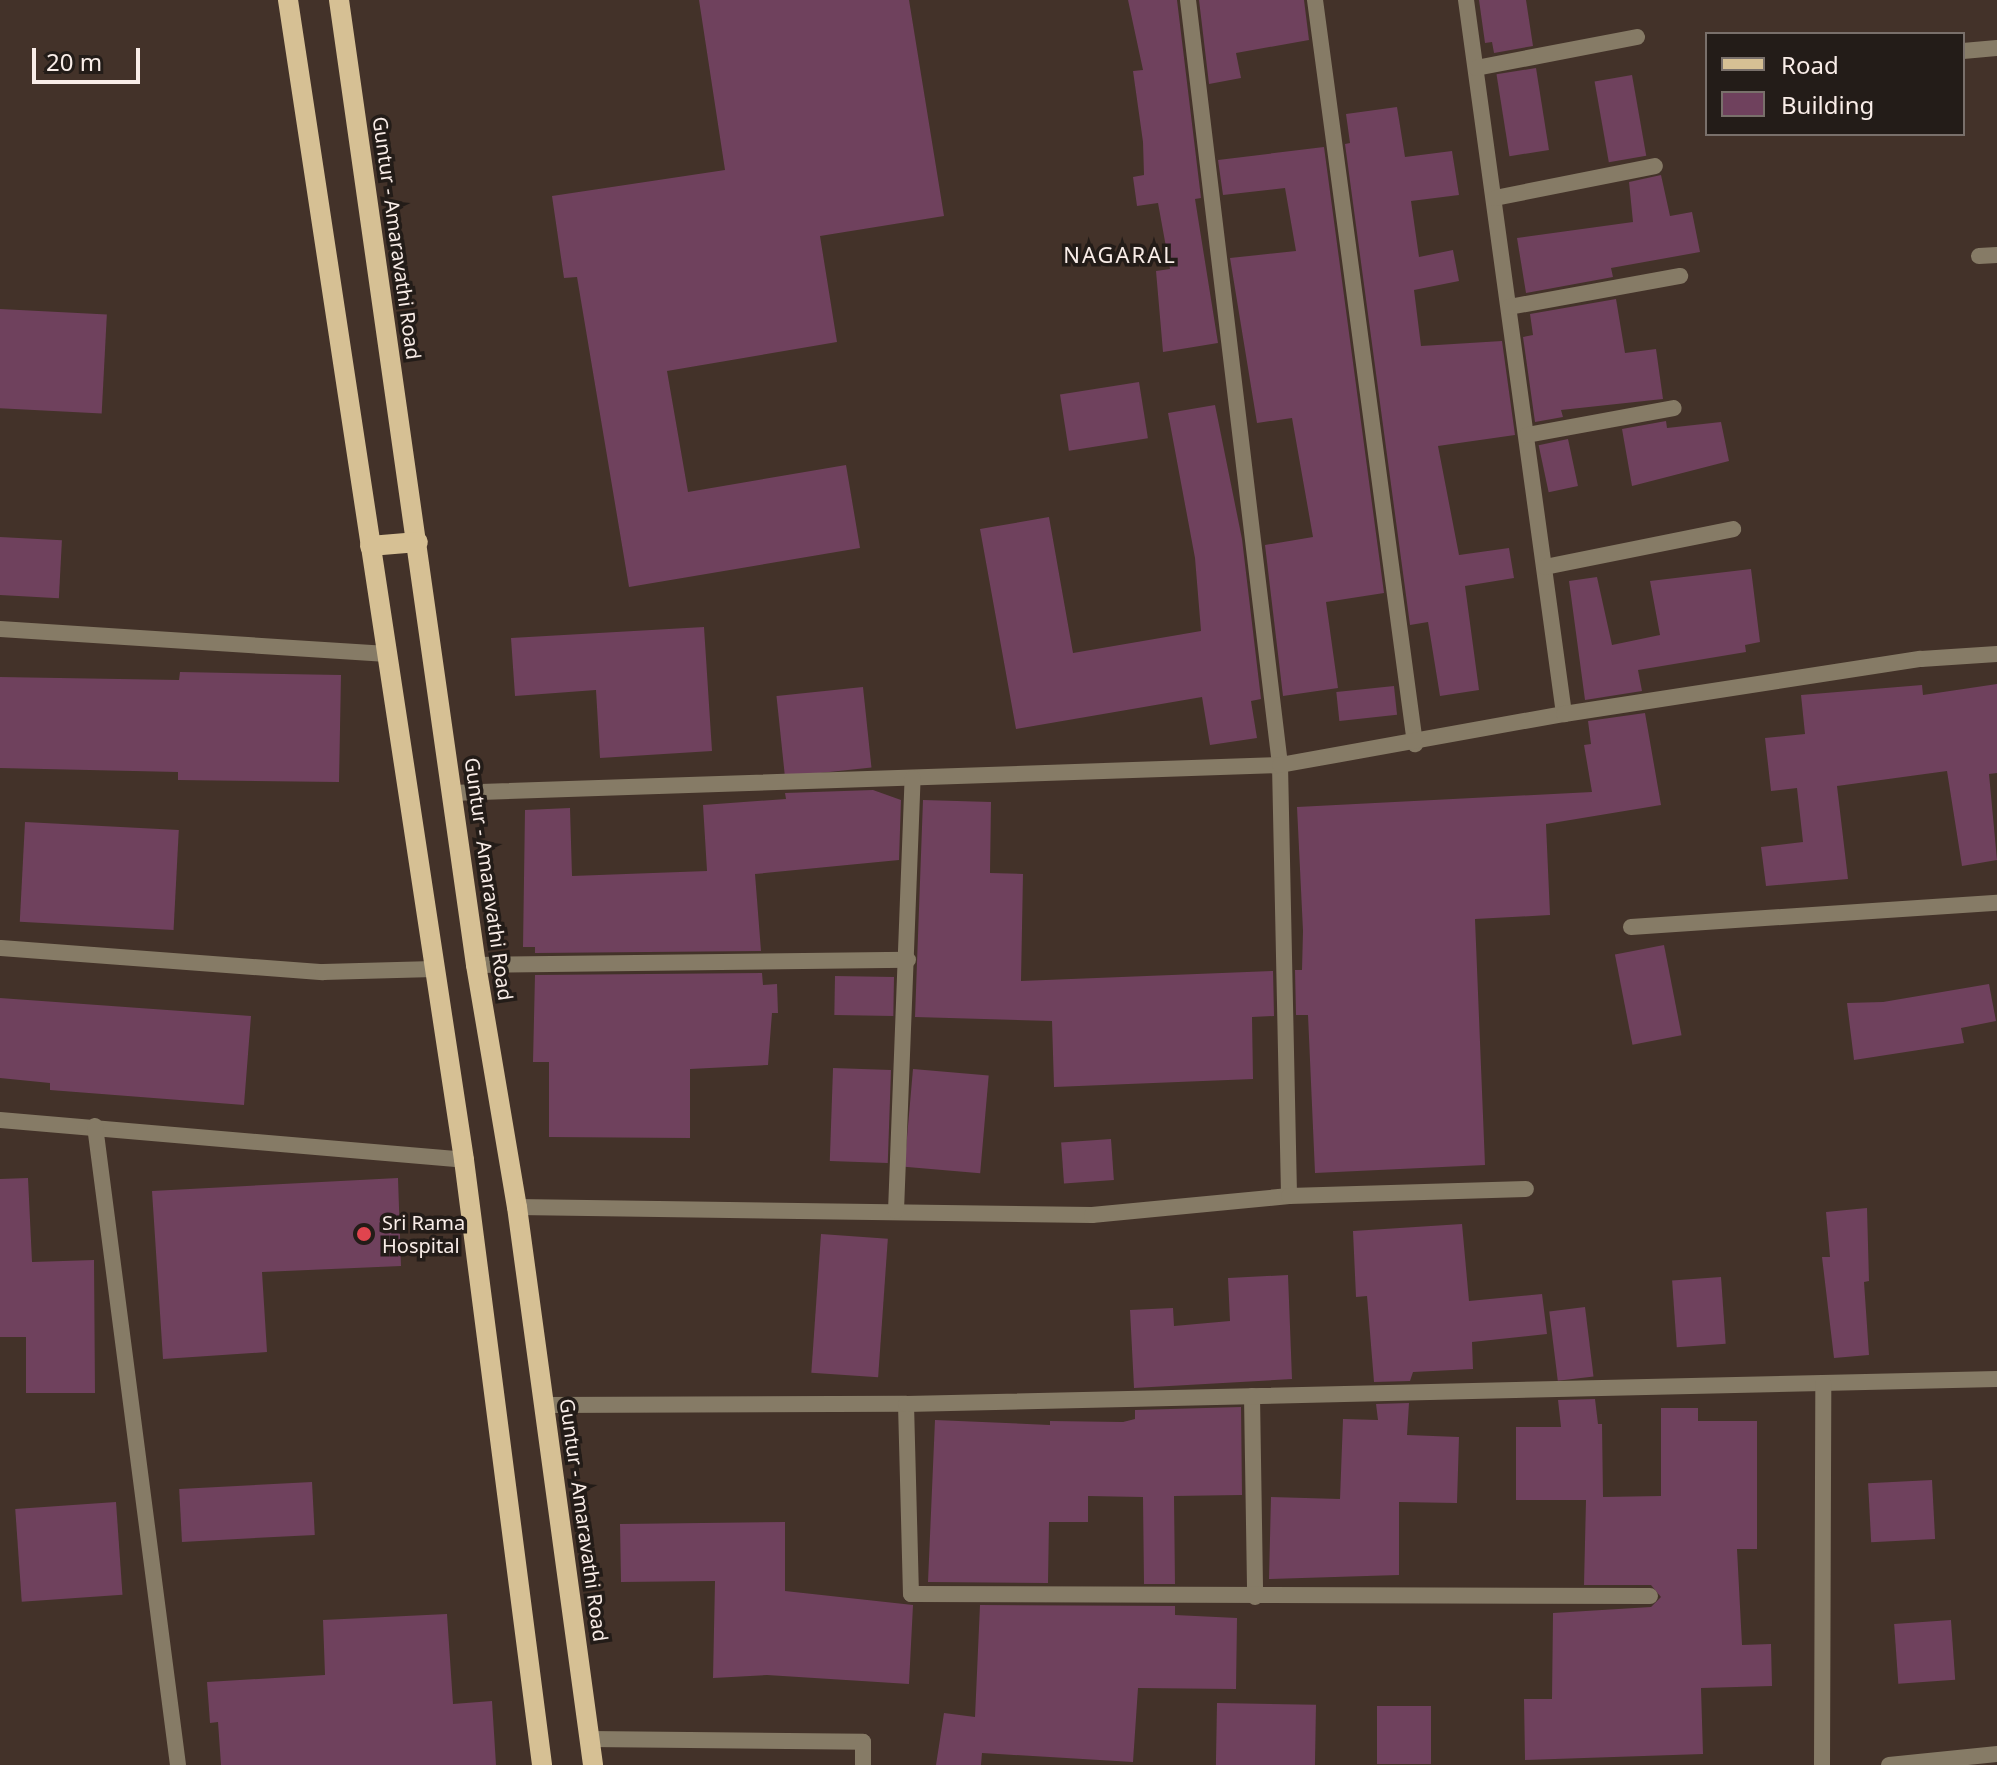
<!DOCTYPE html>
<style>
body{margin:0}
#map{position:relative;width:1997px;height:1765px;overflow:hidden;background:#433229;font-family:"Noto Sans",sans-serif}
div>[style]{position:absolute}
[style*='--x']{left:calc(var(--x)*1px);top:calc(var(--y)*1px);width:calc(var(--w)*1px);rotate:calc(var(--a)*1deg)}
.building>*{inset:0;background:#6f415d;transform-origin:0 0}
.service>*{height:16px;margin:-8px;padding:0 8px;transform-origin:8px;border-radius:8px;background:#867b66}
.minor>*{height:16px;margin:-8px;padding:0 8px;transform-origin:8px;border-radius:8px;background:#867b66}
.primary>*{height:20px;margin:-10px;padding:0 10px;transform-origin:10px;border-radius:10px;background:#d6c094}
.dots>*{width:22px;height:22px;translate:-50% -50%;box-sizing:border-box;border:4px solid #231c18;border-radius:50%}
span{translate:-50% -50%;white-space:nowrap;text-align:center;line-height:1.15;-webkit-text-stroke:7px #231c18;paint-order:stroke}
.street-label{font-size:20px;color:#f9ede8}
.poi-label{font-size:20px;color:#f9ede8}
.left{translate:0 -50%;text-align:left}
.neighbourhood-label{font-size:22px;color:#f9ede8;letter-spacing:2px}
.legend{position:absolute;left:1705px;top:32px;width:260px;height:104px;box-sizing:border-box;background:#231c18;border:2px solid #79706b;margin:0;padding:10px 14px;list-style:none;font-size:24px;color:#f9ede8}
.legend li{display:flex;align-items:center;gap:16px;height:40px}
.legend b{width:40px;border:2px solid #79706b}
.scale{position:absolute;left:32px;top:48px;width:108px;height:36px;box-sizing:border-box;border:4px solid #f9ede8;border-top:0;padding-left:10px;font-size:24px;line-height:28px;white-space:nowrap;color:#f9ede8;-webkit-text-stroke:6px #231c18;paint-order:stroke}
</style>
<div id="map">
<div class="building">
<div style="clip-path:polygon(699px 0,909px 0,944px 216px,820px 236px,837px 342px,667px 371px,688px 492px,846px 465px,860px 548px,629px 587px,577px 277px,564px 278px,552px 196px,725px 170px)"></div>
<div style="clip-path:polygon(1128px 0,1177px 0,1201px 198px,1195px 199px,1218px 343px,1163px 352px,1156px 271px,1170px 269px,1158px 203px,1137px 206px,1133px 177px,1144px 175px,1143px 142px,1133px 71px,1143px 70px)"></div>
<div style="clip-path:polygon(1199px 0,1304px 0,1309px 40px,1236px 53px,1241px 78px,1209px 84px)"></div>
<div style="clip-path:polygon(1479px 0,1526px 0,1533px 46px,1494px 53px,1492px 42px,1485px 43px)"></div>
<div style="left:1536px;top:68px;width:83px;height:40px;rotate:81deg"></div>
<div style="left:1632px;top:75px;width:82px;height:38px;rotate:80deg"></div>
<div style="clip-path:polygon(1397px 107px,1405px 157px,1452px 151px,1459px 195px,1411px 201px,1419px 257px,1453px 250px,1459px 281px,1414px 290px,1421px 346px,1502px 341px,1515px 435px,1438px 446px,1459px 555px,1509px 548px,1514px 578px,1465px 586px,1479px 690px,1440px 696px,1428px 622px,1410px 625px,1345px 144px,1350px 143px,1346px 114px)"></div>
<div style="clip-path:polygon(1324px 147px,1384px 593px,1326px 602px,1338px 688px,1283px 696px,1265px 545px,1313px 537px,1292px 418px,1257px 423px,1230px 258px,1296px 251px,1285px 188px,1223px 195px,1218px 160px)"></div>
<div style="clip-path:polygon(1661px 175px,1670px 216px,1692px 212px,1700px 252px,1611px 268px,1613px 277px,1526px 293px,1517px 238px,1633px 222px,1629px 182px)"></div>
<div style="clip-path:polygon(1616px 299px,1625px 353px,1656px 349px,1663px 399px,1561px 410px,1563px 417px,1535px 422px,1523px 337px,1533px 335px,1530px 314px)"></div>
<div style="left:0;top:309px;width:107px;height:99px;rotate:3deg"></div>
<div style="left:1139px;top:382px;width:57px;height:80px;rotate:81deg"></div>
<div style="clip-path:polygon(1215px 405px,1242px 539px,1261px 699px,1251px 701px,1257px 738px,1210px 745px,1202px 697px,1016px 729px,980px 529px,1049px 517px,1073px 653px,1201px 631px,1195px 558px,1168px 413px)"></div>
<div style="clip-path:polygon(1666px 421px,1667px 428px,1721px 422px,1729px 461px,1632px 486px,1622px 429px)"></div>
<div style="left:1568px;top:439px;width:48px;height:30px;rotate:78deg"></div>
<div style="left:0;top:537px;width:62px;height:58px;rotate:3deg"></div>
<div style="clip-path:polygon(1751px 569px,1760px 642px,1745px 645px,1746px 652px,1638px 670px,1642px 691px,1585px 700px,1569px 581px,1597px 577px,1612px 645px,1660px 635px,1650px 581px)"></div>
<div style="clip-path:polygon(704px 627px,712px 751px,600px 758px,596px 690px,515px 696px,511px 638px)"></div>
<div style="clip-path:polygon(180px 672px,341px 675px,339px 782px,178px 780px,178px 772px,0 768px,0 677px,179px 680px)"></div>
<div style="clip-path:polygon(1997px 684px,1997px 773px,1989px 774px,1997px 860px,1962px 866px,1947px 771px,1837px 786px,1848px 879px,1766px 886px,1761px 847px,1803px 842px,1797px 788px,1771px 791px,1765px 738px,1805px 734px,1801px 695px,1922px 685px,1923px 695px)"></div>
<div style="left:1394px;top:686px;width:29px;height:58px;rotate:84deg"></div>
<div style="left:863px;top:687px;width:81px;height:87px;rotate:84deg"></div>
<div style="clip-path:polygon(1645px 713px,1661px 805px,1546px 824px,1550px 915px,1475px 919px,1485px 1165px,1315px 1173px,1308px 1015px,1296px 1015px,1295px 970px,1302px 970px,1303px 931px,1297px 807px,1592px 792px,1584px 745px,1591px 744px,1588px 721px)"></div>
<div style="clip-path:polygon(873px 790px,901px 800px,899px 860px,755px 874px,761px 951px,535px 953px,535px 947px,523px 947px,525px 810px,570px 808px,572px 876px,707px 871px,703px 805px,786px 799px,785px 793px)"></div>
<div style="clip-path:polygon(923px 800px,991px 802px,990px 873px,1023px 874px,1021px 981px,1273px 971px,1274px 1016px,1252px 1017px,1253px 1079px,1054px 1087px,1052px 1021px,915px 1017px)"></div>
<div style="left:25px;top:822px;width:154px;height:100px;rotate:3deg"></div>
<div style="left:1664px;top:945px;width:92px;height:50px;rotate:79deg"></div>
<div style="clip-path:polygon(762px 973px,763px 985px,777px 984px,778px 1013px,772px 1013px,768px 1065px,690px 1069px,690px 1138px,549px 1137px,549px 1062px,533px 1062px,535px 975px)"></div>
<div style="left:835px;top:976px;width:59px;height:39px;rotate:1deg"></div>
<div style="clip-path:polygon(1989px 984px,1996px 1021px,1961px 1028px,1964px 1043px,1854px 1060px,1847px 1003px,1883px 1002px)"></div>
<div style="clip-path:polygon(0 998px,251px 1016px,244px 1105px,50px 1090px,50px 1083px,0 1078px)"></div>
<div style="left:913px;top:1069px;width:76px;height:98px;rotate:5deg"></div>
<div style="left:891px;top:1070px;width:93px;height:58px;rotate:92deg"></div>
<div style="left:1111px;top:1139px;width:41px;height:50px;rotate:86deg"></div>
<div style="clip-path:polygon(28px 1178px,32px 1262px,94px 1260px,95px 1393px,26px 1393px,26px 1337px,0 1337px,0 1179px)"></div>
<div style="clip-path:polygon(398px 1178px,401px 1266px,262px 1272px,267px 1352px,163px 1359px,152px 1191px)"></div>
<div style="clip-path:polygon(1867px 1208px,1869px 1281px,1864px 1282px,1869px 1355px,1834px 1358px,1822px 1257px,1830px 1257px,1826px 1212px)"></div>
<div style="clip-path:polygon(1462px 1224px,1469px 1301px,1542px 1294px,1547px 1334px,1472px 1342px,1473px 1369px,1413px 1372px,1410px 1381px,1374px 1382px,1367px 1296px,1356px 1297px,1353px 1231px)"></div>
<div style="left:821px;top:1234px;width:67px;height:139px;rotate:4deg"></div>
<div style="clip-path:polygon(1288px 1275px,1292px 1379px,1134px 1388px,1130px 1310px,1173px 1308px,1174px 1326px,1230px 1321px,1228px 1278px)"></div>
<div style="left:1721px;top:1277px;width:67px;height:49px;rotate:86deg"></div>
<div style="left:1585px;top:1307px;width:70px;height:36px;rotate:83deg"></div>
<div style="clip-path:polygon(1595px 1399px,1598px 1424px,1602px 1424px,1603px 1497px,1661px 1496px,1661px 1408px,1698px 1408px,1698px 1421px,1757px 1421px,1757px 1549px,1737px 1549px,1742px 1645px,1771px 1644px,1772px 1686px,1701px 1688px,1703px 1754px,1525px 1760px,1524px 1699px,1552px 1699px,1553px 1613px,1651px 1607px,1661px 1597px,1651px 1585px,1584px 1585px,1586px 1500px,1516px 1500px,1516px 1427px,1561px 1427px,1558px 1400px)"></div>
<div style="clip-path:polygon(1409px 1403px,1407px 1435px,1459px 1437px,1457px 1503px,1399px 1502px,1399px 1575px,1269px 1579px,1271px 1497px,1340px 1499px,1343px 1419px,1378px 1420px,1376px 1404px)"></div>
<div style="clip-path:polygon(1241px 1407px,1242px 1495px,1174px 1496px,1175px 1584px,1144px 1584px,1143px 1497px,1088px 1496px,1088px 1522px,1049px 1522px,1048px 1583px,928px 1582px,935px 1420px,1050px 1425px,1050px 1421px,1123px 1422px,1135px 1419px,1135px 1410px)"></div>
<div style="left:1932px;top:1480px;width:59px;height:64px;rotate:87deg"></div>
<div style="left:312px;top:1482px;width:53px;height:133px;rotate:87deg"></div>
<div style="left:116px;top:1502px;width:93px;height:101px;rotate:86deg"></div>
<div style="clip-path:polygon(785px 1522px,785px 1591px,913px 1605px,909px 1684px,767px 1675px,713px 1678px,715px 1581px,621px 1582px,620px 1524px)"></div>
<div style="clip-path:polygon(980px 1605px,1175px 1606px,1175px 1615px,1237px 1618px,1236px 1689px,1138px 1688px,1133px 1762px,982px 1753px,981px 1765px,936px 1765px,944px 1713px,975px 1717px)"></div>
<div style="clip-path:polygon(447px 1614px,453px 1704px,492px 1701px,496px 1765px,221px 1765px,218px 1722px,210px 1723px,207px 1682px,325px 1675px,323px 1620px)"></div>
<div style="left:1951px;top:1620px;width:60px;height:57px;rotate:86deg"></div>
<div style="left:1217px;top:1703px;width:99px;height:62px;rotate:1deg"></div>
<div style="left:1377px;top:1706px;width:54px;height:58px"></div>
</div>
<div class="service">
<div style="--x:1;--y:948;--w:323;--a:4.3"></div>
<div style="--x:323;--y:972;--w:111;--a:-1.5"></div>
</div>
<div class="minor">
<div style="--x:1188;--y:0;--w:771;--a:83.14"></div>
<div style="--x:1280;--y:765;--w:431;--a:88.8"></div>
<div style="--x:1315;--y:0;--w:751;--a:82.34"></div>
<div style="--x:1466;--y:0;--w:721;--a:82.18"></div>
<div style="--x:1963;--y:51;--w:34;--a:-5"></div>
<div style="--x:1476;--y:68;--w:164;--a:-10.9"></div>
<div style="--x:1495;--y:198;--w:163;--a:-11.3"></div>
<div style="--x:1979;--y:256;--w:18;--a:-3"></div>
<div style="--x:1509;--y:307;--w:174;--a:-10.3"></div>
<div style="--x:1527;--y:435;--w:149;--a:-10.4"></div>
<div style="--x:1545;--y:567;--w:192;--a:-11.4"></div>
<div style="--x:0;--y:629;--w:388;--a:3.7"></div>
<div style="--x:451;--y:793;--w:829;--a:-1.93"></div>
<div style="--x:1280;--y:765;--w:289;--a:-10.2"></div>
<div style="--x:1564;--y:714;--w:361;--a:-8.8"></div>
<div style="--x:1921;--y:659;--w:76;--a:-3.8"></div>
<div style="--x:1631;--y:927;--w:367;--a:-3.8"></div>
<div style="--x:476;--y:965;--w:432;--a:-0.7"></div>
<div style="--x:0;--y:1120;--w:466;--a:4.9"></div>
<div style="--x:95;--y:1126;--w:644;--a:82.6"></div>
<div style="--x:517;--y:1207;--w:575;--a:0.8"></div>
<div style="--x:1092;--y:1215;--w:198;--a:-5.5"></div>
<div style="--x:1289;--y:1196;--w:237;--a:-1.7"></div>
<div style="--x:896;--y:1211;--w:433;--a:-87.8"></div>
<div style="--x:1252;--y:1396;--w:201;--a:89.1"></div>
<div style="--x:906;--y:1404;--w:190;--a:88.5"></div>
<div style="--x:911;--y:1594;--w:739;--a:0.16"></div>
<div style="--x:545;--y:1405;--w:361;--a:-0.2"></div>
<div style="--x:906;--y:1404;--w:1091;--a:-1.31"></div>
<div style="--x:589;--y:1739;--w:274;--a:0.6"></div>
<div style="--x:863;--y:1742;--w:23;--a:90"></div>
<div style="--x:1822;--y:1765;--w:381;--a:-89.8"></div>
<div style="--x:1889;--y:1765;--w:109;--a:-5.8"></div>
</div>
<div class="primary">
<div style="--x:288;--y:0;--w:1173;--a:81.37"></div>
<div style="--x:464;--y:1160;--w:610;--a:82.65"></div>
<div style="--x:339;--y:0;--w:975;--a:81.92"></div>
<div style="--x:476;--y:965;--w:245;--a:80.4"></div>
<div style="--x:517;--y:1207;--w:563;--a:82.24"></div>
<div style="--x:370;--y:546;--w:48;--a:-4.8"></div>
</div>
<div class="dots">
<div style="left:364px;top:1234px;background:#e0444e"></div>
</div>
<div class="street-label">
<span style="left:397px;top:238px;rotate:82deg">Guntur - Amaravathi Road</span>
<span style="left:489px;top:879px;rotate:82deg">Guntur - Amaravathi Road</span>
<span style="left:584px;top:1520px;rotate:82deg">Guntur - Amaravathi Road</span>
</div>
<div class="poi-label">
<span class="left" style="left:382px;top:1234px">Sri Rama<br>Hospital</span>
</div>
<div class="neighbourhood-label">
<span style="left:1120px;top:255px">NAGARAL</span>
</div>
<ul class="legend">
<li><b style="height:10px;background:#d6c094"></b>Road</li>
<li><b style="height:22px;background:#6f415d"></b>Building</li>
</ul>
<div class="scale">20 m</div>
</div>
